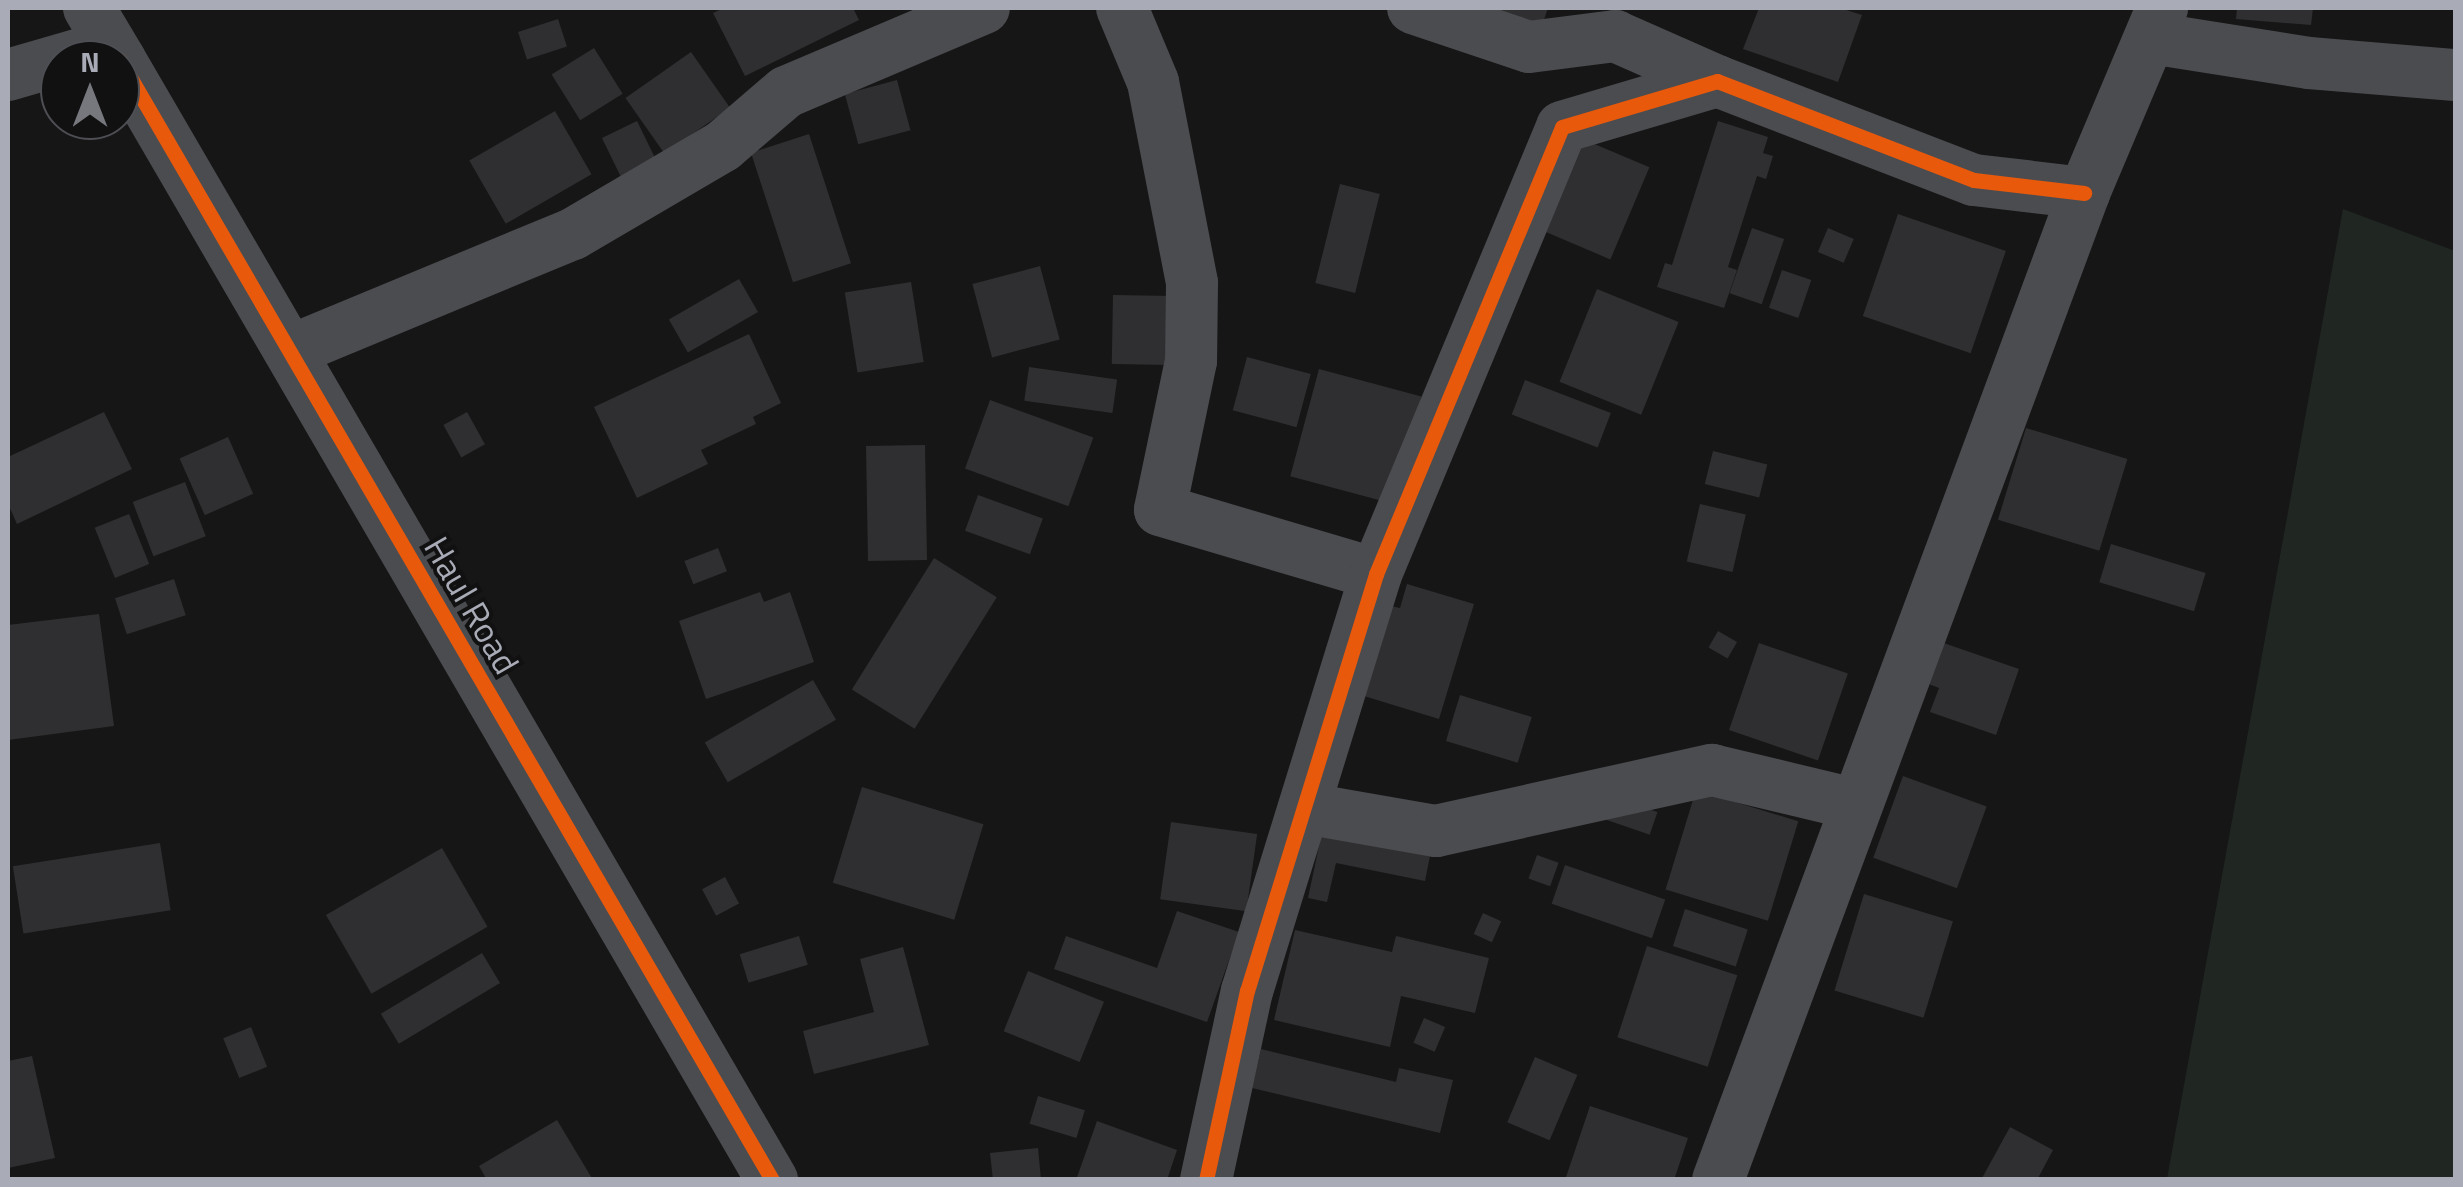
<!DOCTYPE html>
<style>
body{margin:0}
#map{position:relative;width:2463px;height:1187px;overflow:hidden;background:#161617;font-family:"Titillium Web",sans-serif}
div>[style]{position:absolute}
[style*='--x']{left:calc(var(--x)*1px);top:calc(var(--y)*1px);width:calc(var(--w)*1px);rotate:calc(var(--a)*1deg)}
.green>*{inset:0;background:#202722}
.building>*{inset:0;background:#2f2f31;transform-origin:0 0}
.minor>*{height:52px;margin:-26px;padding:0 26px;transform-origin:26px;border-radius:26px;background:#4b4c4f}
.cycleway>*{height:15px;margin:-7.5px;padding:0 7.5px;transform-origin:7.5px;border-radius:7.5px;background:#e8590c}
span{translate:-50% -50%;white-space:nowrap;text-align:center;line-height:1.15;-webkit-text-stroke:8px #111112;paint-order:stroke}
.street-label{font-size:35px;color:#a9acb6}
.frame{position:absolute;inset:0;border:10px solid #a9acb6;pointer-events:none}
.north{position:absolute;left:40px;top:40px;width:100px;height:100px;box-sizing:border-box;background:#111112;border:2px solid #4e4f54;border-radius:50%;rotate:0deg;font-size:28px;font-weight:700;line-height:40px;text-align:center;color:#a9acb6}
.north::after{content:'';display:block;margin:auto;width:35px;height:45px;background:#76787e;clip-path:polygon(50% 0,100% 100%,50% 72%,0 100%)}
</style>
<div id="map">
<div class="green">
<div style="clip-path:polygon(2343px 209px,2455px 251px,2455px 1179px,2167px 1179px)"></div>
</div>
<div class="building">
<div style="clip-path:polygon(724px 8px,853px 8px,859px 20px,745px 76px,713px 13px)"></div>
<div style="clip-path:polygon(1462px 8px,1548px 8px,1539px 34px)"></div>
<div style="clip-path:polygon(1759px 8px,1840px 8px,1862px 15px,1838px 82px,1743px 49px)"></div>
<div style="clip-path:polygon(2237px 8px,2313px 8px,2311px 25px,2236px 19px)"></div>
<div style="left:558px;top:19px;width:29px;height:42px;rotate:72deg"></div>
<div style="left:594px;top:48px;width:54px;height:50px;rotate:58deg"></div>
<div style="left:691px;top:52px;width:68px;height:80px;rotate:55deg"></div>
<div style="left:897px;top:80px;width:52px;height:54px;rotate:75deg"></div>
<div style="left:555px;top:111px;width:73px;height:99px;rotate:60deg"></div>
<div style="left:637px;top:121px;width:52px;height:39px;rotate:64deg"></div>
<div style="clip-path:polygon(1718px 121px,1768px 137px,1763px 153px,1773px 156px,1766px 179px,1757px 176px,1728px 267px,1737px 270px,1724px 308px,1657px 287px,1665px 263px,1672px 265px)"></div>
<div style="left:809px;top:134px;width:136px;height:61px;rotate:72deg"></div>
<div style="left:1585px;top:140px;width:70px;height:100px;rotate:23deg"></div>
<div style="left:1340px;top:184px;width:41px;height:102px;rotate:14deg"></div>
<div style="left:1898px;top:214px;width:114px;height:108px;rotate:19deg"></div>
<div style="left:1752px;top:228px;width:34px;height:69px;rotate:19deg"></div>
<div style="left:1828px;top:228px;width:28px;height:26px;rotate:23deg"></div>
<div style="left:1040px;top:266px;width:76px;height:70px;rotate:75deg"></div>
<div style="left:1782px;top:270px;width:31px;height:40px;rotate:19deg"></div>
<div style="left:739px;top:279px;width:38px;height:81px;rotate:60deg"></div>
<div style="left:911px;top:282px;width:81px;height:67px;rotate:81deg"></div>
<div style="left:1597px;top:289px;width:88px;height:100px;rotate:22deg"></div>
<div style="left:1113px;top:295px;width:61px;height:69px;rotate:1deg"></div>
<div style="clip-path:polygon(749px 334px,781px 403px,753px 417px,756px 424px,701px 450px,708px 464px,637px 498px,594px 407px)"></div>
<div style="left:1247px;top:357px;width:66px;height:55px;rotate:15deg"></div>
<div style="left:1029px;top:367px;width:89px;height:34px;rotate:8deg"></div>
<div style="left:1319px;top:369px;width:106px;height:111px;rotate:15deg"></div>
<div style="left:1525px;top:380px;width:92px;height:37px;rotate:21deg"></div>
<div style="left:990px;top:400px;width:110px;height:73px;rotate:20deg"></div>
<div style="clip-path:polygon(104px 412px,132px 469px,17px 524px,8px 504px,8px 457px)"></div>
<div style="left:467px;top:412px;width:37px;height:27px;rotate:61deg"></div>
<div style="left:2026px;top:428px;width:106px;height:96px;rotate:17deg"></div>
<div style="left:228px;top:437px;width:62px;height:53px;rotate:66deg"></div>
<div style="left:925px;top:445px;width:115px;height:59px;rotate:89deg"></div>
<div style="left:1713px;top:451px;width:56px;height:34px;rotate:14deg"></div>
<div style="left:185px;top:482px;width:58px;height:56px;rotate:69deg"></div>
<div style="left:978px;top:495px;width:69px;height:38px;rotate:20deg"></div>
<div style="left:1700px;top:504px;width:47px;height:59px;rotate:13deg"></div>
<div style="left:129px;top:514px;width:54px;height:37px;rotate:68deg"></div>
<div style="left:2111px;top:544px;width:99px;height:40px;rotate:17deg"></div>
<div style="left:718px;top:548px;width:25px;height:36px;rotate:69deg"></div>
<div style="left:934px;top:558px;width:74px;height:155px;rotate:32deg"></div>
<div style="left:174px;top:579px;width:38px;height:62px;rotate:72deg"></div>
<div style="clip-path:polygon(1407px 584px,1474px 604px,1439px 719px,1364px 696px,1391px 606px,1400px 608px)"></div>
<div style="clip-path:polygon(760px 592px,764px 602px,790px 592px,814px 662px,706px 699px,679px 621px)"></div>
<div style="clip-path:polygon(99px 614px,114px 726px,8px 740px,8px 625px)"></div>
<div style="left:1718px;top:631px;width:22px;height:19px;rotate:30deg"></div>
<div style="clip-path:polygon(1935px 640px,2019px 669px,1996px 735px,1930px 712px,1939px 688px,1921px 681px)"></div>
<div style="left:1759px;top:643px;width:94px;height:92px;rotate:19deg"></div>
<div style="left:813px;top:680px;width:46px;height:125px;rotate:60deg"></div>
<div style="left:1460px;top:695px;width:75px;height:48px;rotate:17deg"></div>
<div style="left:1903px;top:776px;width:89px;height:87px;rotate:20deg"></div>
<div style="left:862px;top:787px;width:127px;height:100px;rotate:17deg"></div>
<div style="left:1696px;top:790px;width:107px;height:104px;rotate:17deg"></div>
<div style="left:1614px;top:797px;width:46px;height:24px;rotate:19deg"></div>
<div style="left:1171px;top:822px;width:87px;height:78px;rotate:8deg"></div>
<div style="clip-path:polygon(1322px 832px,1430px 856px,1425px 881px,1336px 863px,1327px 902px,1308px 898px)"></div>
<div style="left:160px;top:843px;width:68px;height:149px;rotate:81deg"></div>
<div style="left:442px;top:848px;width:91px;height:134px;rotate:60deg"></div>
<div style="left:1537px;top:855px;width:23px;height:25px;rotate:20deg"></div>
<div style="left:1565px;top:865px;width:106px;height:41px;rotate:19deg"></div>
<div style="left:725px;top:877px;width:30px;height:26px;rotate:62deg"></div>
<div style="left:1864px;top:894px;width:93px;height:101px;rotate:17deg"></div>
<div style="left:1685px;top:909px;width:66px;height:39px;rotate:18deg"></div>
<div style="clip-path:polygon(1177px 911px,1239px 932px,1207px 1022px,1054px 969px,1066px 936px,1157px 968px)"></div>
<div style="left:1483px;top:913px;width:20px;height:23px;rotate:24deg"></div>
<div style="clip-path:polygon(1295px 930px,1392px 952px,1396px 936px,1489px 958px,1475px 1013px,1401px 996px,1390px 1047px,1274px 1020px)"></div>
<div style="left:799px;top:936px;width:30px;height:62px;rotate:73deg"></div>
<div style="left:1647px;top:946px;width:95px;height:96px;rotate:18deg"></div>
<div style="clip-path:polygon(903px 947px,929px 1045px,814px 1074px,803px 1031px,874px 1012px,860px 959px)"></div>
<div style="left:482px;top:953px;width:35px;height:118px;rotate:59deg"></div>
<div style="left:1028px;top:971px;width:82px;height:65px;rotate:22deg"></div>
<div style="left:1424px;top:1018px;width:23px;height:27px;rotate:23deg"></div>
<div style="left:251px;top:1027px;width:43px;height:30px;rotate:68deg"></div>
<div style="clip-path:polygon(1261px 1049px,1396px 1082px,1399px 1068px,1453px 1080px,1440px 1133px,1252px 1088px)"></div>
<div style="clip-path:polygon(32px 1056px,55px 1158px,8px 1168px,8px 1061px)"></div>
<div style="left:1535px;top:1057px;width:46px;height:71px;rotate:23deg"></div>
<div style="left:1038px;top:1096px;width:49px;height:29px;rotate:17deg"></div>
<div style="clip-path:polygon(1590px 1106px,1688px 1138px,1674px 1180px,1565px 1180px)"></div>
<div style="clip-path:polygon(557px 1120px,593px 1180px,487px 1180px,479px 1166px)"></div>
<div style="clip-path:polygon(1097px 1121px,1177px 1150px,1167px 1180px,1076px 1180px)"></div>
<div style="clip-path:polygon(2010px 1127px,2053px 1150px,2037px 1180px,1981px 1180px)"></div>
<div style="clip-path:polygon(1038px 1148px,1041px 1180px,993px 1180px,990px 1153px)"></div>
</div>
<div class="minor">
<div style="--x:89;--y:8;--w:61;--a:59.2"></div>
<div style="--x:1122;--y:8;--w:80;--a:67.3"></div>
<div style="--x:1153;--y:82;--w:205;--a:79"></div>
<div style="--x:1192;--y:283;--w:78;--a:90.7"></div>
<div style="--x:1191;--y:361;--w:152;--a:101.8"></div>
<div style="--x:1160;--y:510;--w:225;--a:16.5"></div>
<div style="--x:1413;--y:8;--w:122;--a:18.6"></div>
<div style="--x:1529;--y:47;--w:87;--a:-7.3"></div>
<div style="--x:1615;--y:36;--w:111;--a:23.8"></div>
<div style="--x:2151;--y:38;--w:160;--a:9"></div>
<div style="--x:2309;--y:63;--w:147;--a:4.7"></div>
<div style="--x:120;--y:60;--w:1296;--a:59.79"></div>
<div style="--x:8;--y:75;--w:107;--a:-16.2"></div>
<div style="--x:290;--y:351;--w:306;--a:-22.5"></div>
<div style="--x:573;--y:234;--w:174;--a:-30.4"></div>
<div style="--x:723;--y:146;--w:83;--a:-40.6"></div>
<div style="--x:786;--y:92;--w:215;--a:-23"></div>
<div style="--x:1304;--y:808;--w:134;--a:9.9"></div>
<div style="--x:1436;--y:831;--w:283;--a:-12.5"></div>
<div style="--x:1712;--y:770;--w:146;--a:13.5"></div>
<div style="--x:1206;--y:1180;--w:193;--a:-77.8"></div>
<div style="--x:1247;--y:991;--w:436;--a:-72.8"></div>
<div style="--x:1376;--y:574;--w:484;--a:-67.4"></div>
<div style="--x:1562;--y:127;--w:162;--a:-16.5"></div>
<div style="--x:1717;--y:81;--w:275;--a:21.1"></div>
<div style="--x:1974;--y:180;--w:111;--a:6.7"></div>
<div style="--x:1718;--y:1180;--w:1053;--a:-69.65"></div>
<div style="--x:2084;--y:193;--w:201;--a:-67.1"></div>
</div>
<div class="cycleway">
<div style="--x:120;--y:60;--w:1296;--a:59.79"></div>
<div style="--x:1206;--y:1180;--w:193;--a:-77.8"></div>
<div style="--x:1247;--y:991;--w:436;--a:-72.8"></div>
<div style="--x:1376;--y:574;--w:484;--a:-67.4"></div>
<div style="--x:1562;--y:127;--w:162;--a:-16.5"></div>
<div style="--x:1717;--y:81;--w:275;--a:21.1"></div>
<div style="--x:1974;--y:180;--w:111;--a:6.7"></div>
</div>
<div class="street-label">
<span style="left:472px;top:605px;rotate:60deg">Haul Road</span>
</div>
<div class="frame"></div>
<div class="north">N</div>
</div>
